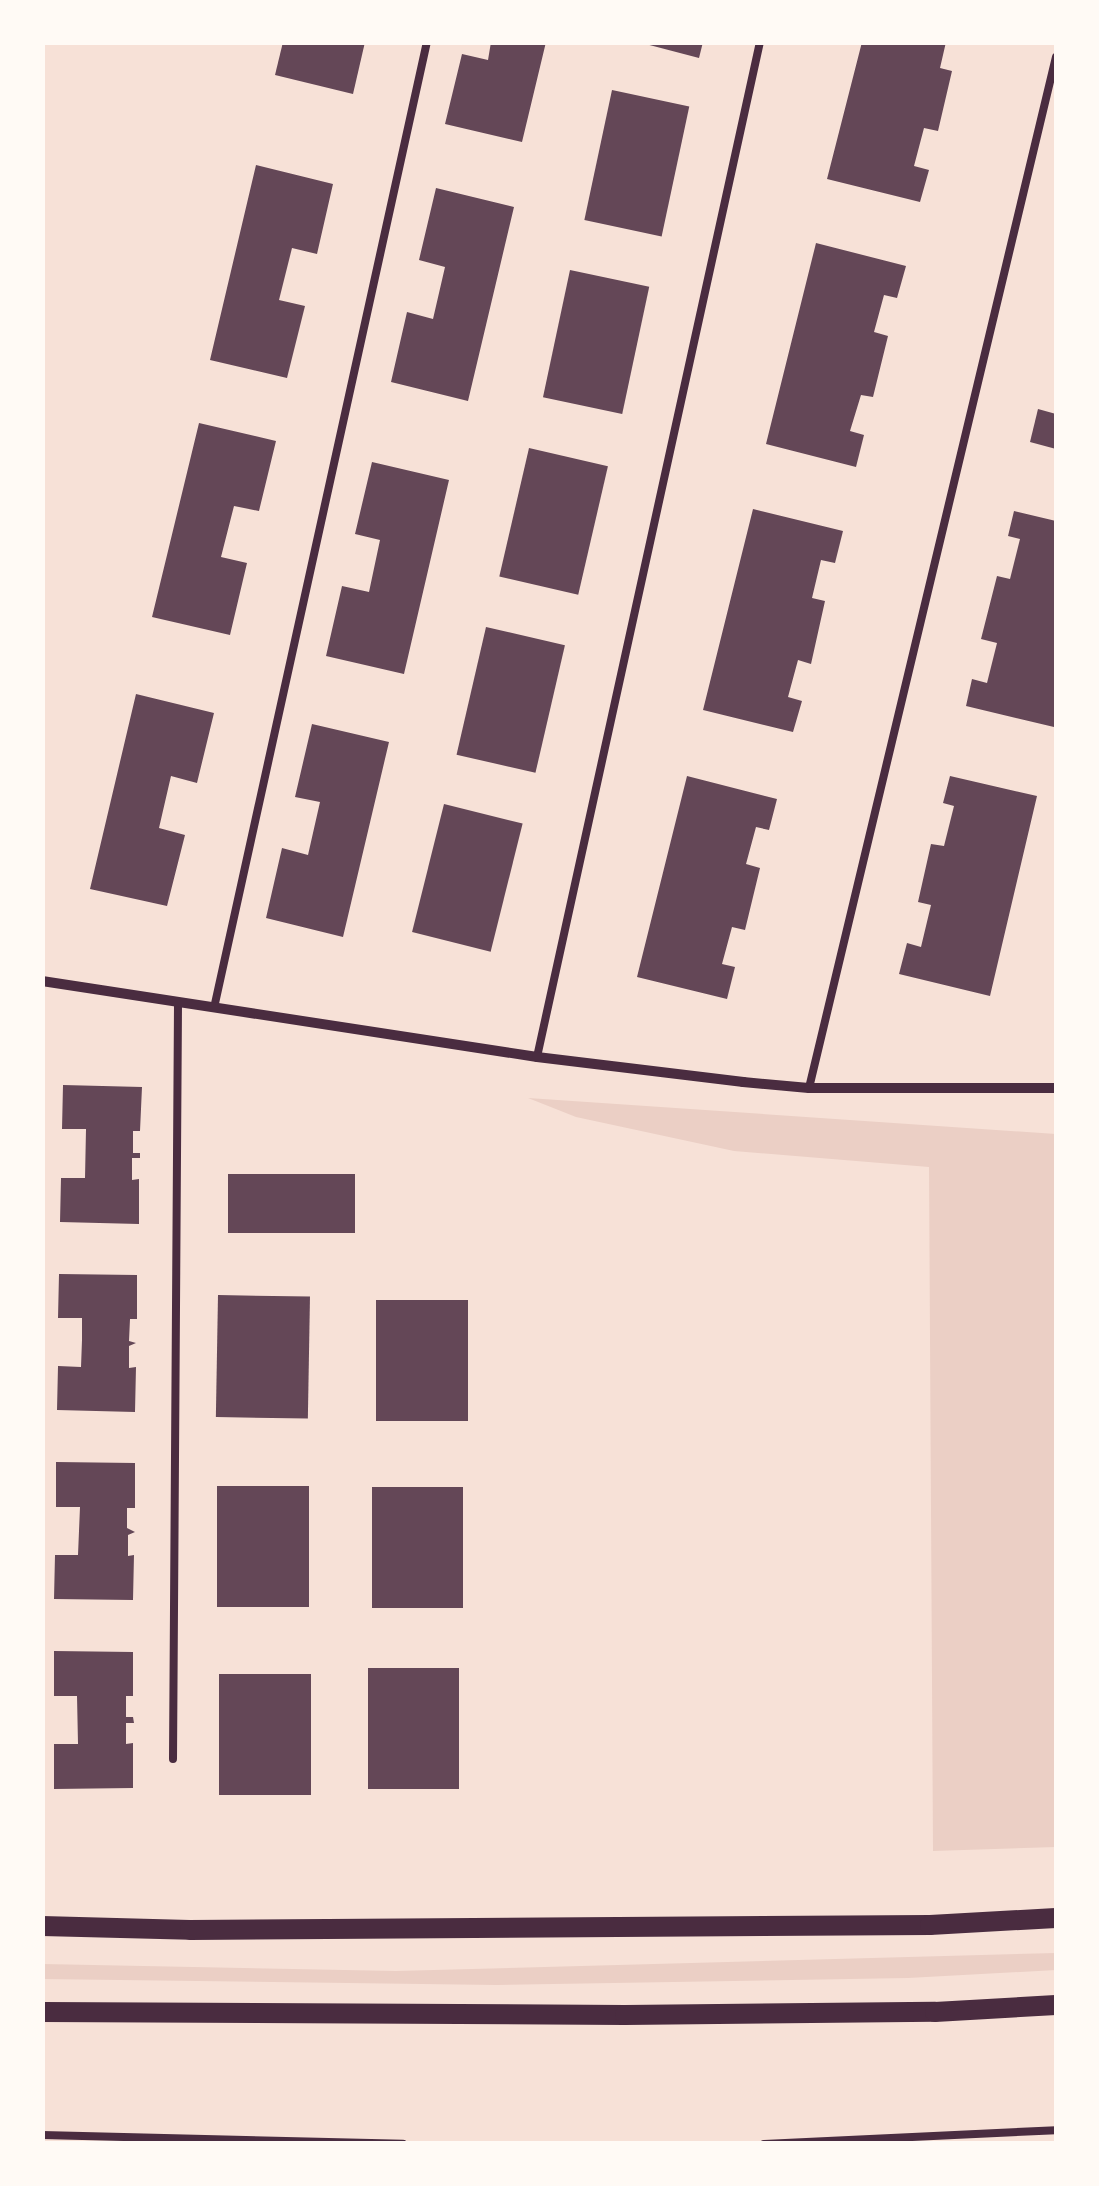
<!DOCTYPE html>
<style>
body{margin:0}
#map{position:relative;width:1099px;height:2186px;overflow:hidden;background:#f7e1d7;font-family:Lato,sans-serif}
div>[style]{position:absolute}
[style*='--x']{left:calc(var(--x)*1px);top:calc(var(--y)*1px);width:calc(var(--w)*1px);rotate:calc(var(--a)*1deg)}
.green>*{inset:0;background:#ebcfc5}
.building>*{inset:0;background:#644757;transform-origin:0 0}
.service>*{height:8px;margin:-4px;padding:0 4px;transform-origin:4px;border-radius:4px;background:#4a2c40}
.minor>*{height:10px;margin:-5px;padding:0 5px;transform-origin:5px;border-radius:5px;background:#4a2c40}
.secondary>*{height:20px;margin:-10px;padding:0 10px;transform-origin:10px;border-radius:10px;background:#4a2c40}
span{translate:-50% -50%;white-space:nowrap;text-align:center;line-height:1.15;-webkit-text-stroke:10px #fffaf5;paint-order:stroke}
.frame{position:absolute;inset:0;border:45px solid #fffaf5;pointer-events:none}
</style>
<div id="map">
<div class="green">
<div style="clip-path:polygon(528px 1098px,1056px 1134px,1056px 1847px,933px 1851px,929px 1167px,734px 1151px,576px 1117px)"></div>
<div style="clip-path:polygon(1056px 1953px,1056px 1970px,908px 1978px,497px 1985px,42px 1979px,43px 1964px,396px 1971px)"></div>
</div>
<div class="building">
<div style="clip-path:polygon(283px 42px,365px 42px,353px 94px,275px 75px)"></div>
<div style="clip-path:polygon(491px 42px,546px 42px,522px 142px,445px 124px,462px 54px,488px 60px)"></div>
<div style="clip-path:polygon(638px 42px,703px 42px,699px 58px)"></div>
<div style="clip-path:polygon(862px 42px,946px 42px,940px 68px,952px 71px,938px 131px,924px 128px,914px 166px,929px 170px,920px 202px,827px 179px)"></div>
<div style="left:612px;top:90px;width:79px;height:133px;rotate:12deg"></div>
<div style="clip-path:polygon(256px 165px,333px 184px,317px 254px,292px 248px,279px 300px,305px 306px,287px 378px,210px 360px)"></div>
<div style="clip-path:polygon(436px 188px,514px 207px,468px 401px,391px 382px,407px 312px,433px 319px,445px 267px,419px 260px)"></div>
<div style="clip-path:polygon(816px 243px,906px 266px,897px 298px,884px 295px,874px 332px,888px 336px,873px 397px,861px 395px,850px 431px,864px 435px,856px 467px,766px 444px)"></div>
<div style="left:570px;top:270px;width:81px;height:130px;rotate:12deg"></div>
<div style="clip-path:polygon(1038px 409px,1056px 414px,1056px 449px,1030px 442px)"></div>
<div style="clip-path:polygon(199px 423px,276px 441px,259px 511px,234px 506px,221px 557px,247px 563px,230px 635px,152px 617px)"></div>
<div style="left:529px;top:448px;width:81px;height:132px;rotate:13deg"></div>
<div style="clip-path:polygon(372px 462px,449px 480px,404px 674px,326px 656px,342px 586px,369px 592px,380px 540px,355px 534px)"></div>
<div style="clip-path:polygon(753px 509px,843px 531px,835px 563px,821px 560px,812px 598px,825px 601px,811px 664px,798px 660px,788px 697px,802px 701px,793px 732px,703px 710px)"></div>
<div style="clip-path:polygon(1014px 511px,1056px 521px,1054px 727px,966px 706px,972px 679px,987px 683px,997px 643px,981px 639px,997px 576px,1010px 579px,1020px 539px,1008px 536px)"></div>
<div style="left:486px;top:627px;width:81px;height:131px;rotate:13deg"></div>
<div style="clip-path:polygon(136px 694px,214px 713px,197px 783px,171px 776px,159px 828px,185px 835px,167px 906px,90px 889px)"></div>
<div style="clip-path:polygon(312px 724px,389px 742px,343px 937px,266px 918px,282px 848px,308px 855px,320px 802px,295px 797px)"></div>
<div style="clip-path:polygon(687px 776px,777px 799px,769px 830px,756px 827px,746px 864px,760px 868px,745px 930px,732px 927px,722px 964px,735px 967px,727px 999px,637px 977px)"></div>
<div style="clip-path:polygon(950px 776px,1037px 796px,990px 996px,899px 974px,907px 943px,921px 947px,931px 905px,918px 902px,931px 844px,944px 846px,954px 806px,943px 803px)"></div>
<div style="left:444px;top:804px;width:81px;height:132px;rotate:14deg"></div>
<div style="clip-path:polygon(63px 1085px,142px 1087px,140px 1131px,133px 1131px,133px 1153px,140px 1153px,140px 1158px,132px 1158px,132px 1180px,139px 1179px,139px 1224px,60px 1222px,61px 1178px,85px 1178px,86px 1129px,62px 1129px)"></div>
<div style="left:228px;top:1174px;width:127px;height:59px"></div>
<div style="clip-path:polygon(59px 1274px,137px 1275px,137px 1319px,130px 1319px,129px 1341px,136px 1343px,129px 1346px,129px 1368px,136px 1367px,135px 1412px,57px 1410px,58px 1366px,81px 1367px,82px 1340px,82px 1318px,58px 1318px)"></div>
<div style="left:218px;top:1295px;width:92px;height:122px;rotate:1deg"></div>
<div style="left:376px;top:1300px;width:92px;height:121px"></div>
<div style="clip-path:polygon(56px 1462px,135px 1463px,135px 1508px,127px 1508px,127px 1528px,135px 1532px,128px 1535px,128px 1556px,134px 1555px,133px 1600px,54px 1599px,55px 1555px,78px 1555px,80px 1507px,56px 1507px)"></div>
<div style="left:217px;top:1486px;width:92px;height:121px"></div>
<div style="left:372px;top:1487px;width:91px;height:121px"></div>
<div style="clip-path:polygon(54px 1651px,133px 1652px,133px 1696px,126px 1696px,126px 1717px,133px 1717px,134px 1723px,126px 1723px,126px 1744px,133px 1743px,133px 1788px,54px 1789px,54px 1744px,78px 1744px,77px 1696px,54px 1696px)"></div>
<div style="left:368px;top:1668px;width:91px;height:121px"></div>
<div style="left:219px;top:1674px;width:92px;height:121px"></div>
</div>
<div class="service">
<div style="--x:214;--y:1008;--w:989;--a:-77.57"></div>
<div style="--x:537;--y:1057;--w:1039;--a:-77.61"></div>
<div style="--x:809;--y:1088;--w:1060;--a:-76.53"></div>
<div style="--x:173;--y:1759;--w:756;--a:-89.62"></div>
<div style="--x:42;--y:2135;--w:361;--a:1.4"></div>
<div style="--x:764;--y:2144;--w:292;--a:-2.7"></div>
</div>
<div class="minor">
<div style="--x:42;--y:981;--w:501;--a:8.73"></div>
<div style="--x:537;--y:1057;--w:208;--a:6.9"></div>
<div style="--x:743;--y:1082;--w:66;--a:5.2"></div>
<div style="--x:809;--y:1088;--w:247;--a:0"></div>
</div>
<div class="secondary">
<div style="--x:42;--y:1926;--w:148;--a:1.5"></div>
<div style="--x:190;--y:1930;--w:740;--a:-0.39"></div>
<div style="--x:930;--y:1925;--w:126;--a:-3.2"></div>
<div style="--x:42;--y:2012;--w:583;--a:0.29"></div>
<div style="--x:625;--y:2015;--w:310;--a:-0.6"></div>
<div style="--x:935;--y:2012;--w:121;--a:-3.3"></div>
</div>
<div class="frame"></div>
</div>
